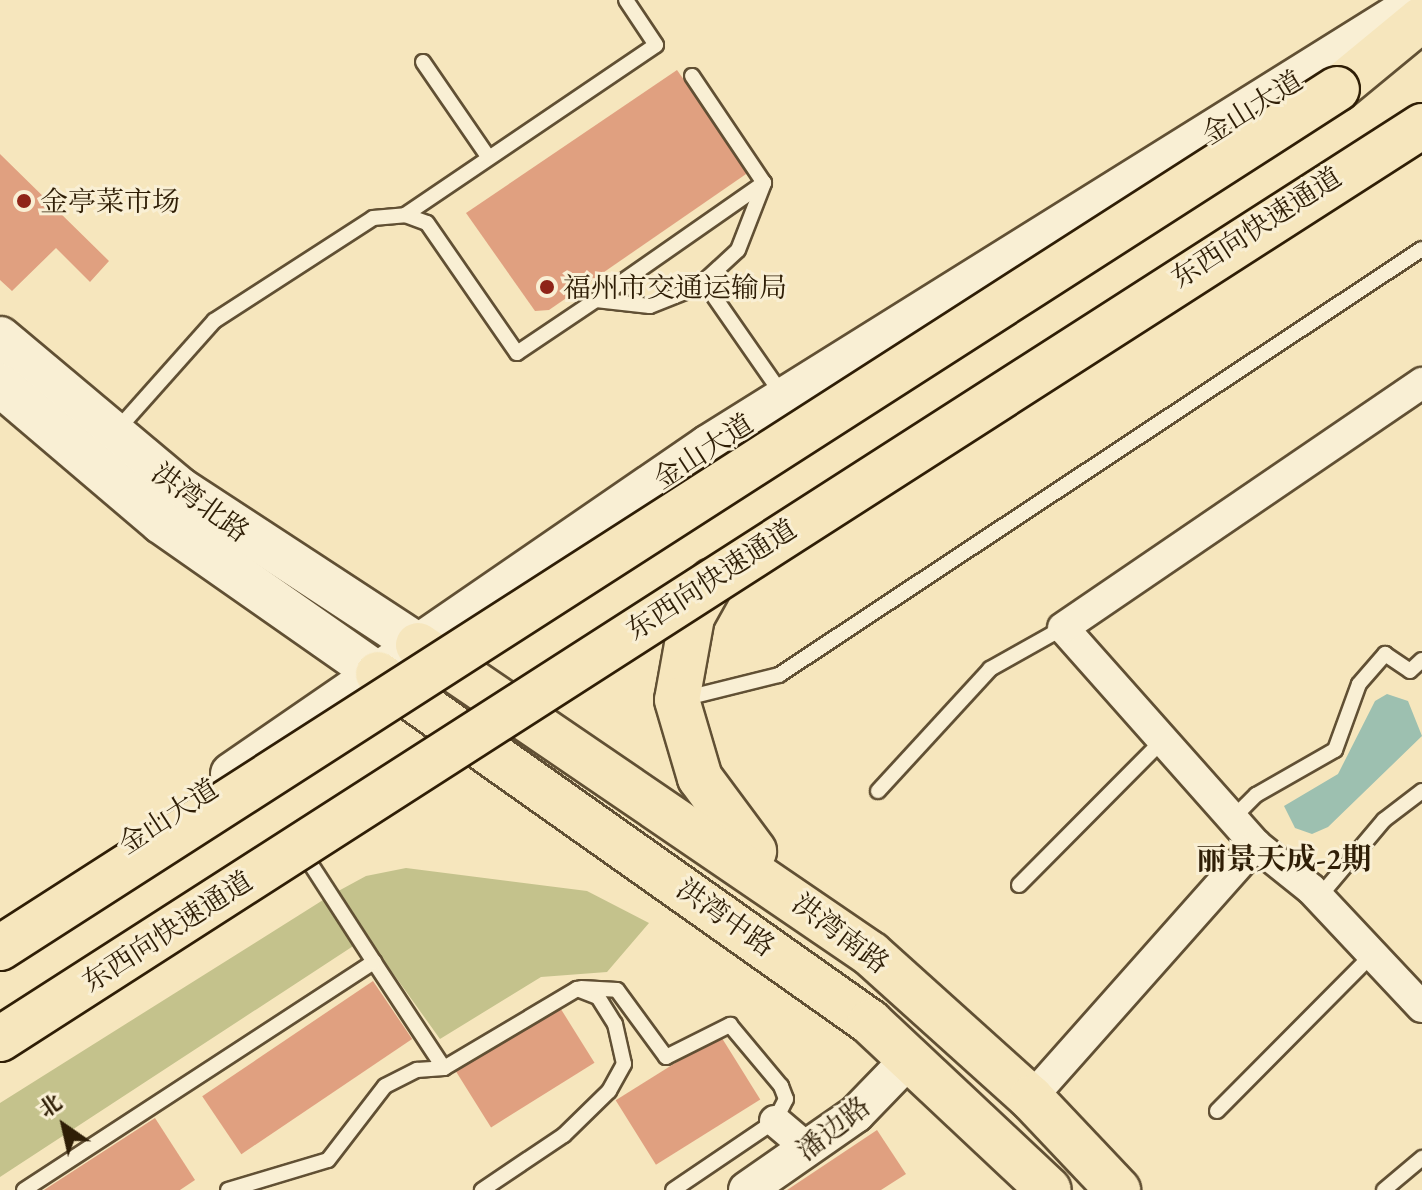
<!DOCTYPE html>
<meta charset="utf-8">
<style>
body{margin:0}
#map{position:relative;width:1422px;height:1190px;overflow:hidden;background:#f6e6bd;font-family:"EB Garamond","Noto Serif SC",serif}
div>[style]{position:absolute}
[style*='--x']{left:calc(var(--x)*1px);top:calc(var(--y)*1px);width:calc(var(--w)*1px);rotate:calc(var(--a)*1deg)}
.green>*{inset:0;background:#c4c28c}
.water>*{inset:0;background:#9dc0b0}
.building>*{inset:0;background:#e0a080;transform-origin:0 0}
.roads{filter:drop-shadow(2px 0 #615034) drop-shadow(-2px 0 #615034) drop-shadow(0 2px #615034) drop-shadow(0 -2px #615034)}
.service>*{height:14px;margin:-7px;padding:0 7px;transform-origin:7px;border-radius:7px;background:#f9efd4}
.minor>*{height:30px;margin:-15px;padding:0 15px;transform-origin:15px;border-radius:15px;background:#f9efd4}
.tertiary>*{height:36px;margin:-18px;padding:0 18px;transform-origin:18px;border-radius:18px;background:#f9efd4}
.secondary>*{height:42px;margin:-21px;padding:0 21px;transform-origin:21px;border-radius:21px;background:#f9efd4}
.primary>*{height:44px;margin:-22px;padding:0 22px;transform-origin:22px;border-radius:22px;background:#f6e6bd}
.trunk>*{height:44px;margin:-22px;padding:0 22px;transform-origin:22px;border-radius:22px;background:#f6e6bd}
.bridges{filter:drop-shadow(2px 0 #2f1e06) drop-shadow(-2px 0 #2f1e06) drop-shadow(0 2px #2f1e06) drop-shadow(0 -2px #2f1e06)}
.trunk-bridge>*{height:44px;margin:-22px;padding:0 22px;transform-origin:22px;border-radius:22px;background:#f6e6bd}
.dots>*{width:22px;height:22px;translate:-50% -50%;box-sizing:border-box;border:4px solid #f9efd4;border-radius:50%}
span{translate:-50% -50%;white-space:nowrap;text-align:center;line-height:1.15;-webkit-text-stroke:6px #f9efd4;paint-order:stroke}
.street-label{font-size:28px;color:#2f1e06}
.poi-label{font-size:28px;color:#2f1e06}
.left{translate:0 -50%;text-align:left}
.neighbourhood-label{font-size:30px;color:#2f1e06;font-weight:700}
.north{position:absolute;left:24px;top:1086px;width:80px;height:80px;-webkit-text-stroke:6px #f9efd4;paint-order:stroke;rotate:326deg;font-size:22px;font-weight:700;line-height:32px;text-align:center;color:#2f1e06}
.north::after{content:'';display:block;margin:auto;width:28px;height:36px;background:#2f1e06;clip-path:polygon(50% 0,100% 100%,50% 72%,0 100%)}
</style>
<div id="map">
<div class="green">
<div style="clip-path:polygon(406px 868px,587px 891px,649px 923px,607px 972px,541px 977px,440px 1039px,367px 937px,0 1177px,0 1103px,331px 895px,366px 876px)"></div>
</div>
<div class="water">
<div style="clip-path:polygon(1387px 694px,1408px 701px,1422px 736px,1328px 827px,1312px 834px,1295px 828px,1284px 806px,1338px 774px,1375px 701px)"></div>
</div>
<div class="building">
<div style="clip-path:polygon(677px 70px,749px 172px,549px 310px,535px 311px,466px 213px)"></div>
<div style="clip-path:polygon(0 154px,109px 261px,90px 282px,56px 248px,12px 291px,0 280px)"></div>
<div style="left:373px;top:981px;width:70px;height:206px;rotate:56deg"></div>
<div style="left:559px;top:1006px;width:67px;height:122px;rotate:58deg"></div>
<div style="left:720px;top:1035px;width:76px;height:123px;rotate:58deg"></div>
<div style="clip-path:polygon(155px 1118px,195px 1180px,180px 1190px,44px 1190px)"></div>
<div style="clip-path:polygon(877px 1130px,906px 1174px,881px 1190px,787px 1190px)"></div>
</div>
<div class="roads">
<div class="service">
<div style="--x:423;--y:62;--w:116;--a:55.5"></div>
<div style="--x:405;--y:215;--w:303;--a:-34.1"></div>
<div style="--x:656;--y:45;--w:54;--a:-123.7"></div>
<div style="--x:704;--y:282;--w:140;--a:55.2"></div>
<div style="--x:596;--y:300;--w:205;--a:-34.9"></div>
<div style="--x:117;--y:430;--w:146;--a:-48.3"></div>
<div style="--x:214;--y:321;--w:189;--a:-32.9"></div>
<div style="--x:373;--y:218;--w:32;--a:-5"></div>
<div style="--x:405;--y:215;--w:23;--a:20"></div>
<div style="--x:427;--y:223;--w:158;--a:55.3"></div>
<div style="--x:517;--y:353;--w:95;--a:-33.9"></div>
<div style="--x:596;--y:300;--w:54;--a:6.3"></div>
<div style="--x:650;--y:306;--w:52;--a:-21.6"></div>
<div style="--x:698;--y:287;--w:54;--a:-42.8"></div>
<div style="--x:738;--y:250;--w:72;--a:-68.8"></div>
<div style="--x:764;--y:183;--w:129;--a:-123.9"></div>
<div style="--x:682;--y:699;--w:100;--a:-13.9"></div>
<div style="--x:779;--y:675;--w:771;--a:-33.53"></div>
<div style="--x:878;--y:791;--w:166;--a:-47.4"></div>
<div style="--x:990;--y:669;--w:84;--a:-29.3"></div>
<div style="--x:1233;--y:818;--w:33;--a:-45"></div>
<div style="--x:1256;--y:795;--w:91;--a:-29.7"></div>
<div style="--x:1335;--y:750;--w:70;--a:-70"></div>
<div style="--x:1359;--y:684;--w:40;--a:-49"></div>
<div style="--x:1385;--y:654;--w:30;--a:34"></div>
<div style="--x:1410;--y:671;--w:16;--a:-43"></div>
<div style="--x:1019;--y:885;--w:204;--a:-45.2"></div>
<div style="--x:1319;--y:897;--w:101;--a:-49.8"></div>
<div style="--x:1384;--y:820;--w:48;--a:-37.3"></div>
<div style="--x:374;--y:962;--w:127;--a:56.6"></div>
<div style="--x:444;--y:1068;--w:155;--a:-30.7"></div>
<div style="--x:577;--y:989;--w:22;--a:21"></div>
<div style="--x:598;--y:997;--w:32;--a:58"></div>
<div style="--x:615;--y:1024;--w:41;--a:77.3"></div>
<div style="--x:624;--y:1064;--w:31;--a:119"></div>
<div style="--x:609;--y:1091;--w:63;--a:135.6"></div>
<div style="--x:564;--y:1135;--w:99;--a:146.1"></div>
<div style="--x:581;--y:988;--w:36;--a:3"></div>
<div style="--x:617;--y:990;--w:83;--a:53.8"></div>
<div style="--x:666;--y:1057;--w:72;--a:-26.6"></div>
<div style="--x:730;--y:1025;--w:80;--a:50.1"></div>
<div style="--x:781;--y:1086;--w:14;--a:69"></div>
<div style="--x:786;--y:1099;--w:25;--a:117"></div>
<div style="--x:775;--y:1121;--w:123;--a:145.9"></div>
<div style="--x:1217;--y:1111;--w:220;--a:-45.2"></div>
<div style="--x:24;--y:1190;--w:418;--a:-33.1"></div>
<div style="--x:374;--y:962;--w:118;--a:-122.9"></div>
<div style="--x:228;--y:1190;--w:104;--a:-16.7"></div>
<div style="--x:328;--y:1160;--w:93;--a:-52.4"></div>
<div style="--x:385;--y:1086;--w:36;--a:-27"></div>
<div style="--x:417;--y:1070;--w:27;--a:-4"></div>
<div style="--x:1384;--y:1190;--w:50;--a:-40.1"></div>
</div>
<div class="minor">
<div style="--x:1256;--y:845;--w:290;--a:-131.6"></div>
<div style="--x:1063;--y:628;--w:435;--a:-34.3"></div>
<div style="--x:1031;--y:1098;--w:339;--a:-48.4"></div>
<div style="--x:1256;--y:845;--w:70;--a:38.7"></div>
<div style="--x:1311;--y:889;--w:162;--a:46.8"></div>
<div style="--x:775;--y:1121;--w:43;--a:40.3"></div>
</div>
<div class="tertiary">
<div style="--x:747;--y:1190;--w:133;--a:-34.9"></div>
<div style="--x:856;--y:1114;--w:79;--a:-46"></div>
</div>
<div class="secondary">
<div style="--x:0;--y:338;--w:235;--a:40"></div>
<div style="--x:180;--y:489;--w:285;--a:33.2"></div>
<div style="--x:0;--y:385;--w:211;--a:40.4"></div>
<div style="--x:161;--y:522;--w:265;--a:35"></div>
<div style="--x:232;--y:774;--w:579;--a:-34.51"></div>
<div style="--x:709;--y:446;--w:835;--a:-31.98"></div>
</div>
<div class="primary">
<div style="--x:712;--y:581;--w:41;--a:119.1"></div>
<div style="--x:692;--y:617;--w:84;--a:100.2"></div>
<div style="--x:677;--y:700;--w:81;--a:73.6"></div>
<div style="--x:700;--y:778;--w:91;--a:53.5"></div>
<div style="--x:418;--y:645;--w:548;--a:34.3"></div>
<div style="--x:871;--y:954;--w:215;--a:42"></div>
<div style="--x:1031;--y:1098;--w:127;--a:46.6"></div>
<div style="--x:378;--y:674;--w:603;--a:35.27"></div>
<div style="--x:870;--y:1022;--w:245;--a:43.2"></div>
</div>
<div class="trunk">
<div style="--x:1337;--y:89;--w:110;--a:-39.5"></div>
</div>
</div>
<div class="bridges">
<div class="trunk-bridge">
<div style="--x:0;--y:948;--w:1589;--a:-32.72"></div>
<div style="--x:0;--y:1039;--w:1690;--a:-32.7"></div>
</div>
</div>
<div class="dots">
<div style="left:24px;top:201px;background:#8f2418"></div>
<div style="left:547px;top:287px;background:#8f2418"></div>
</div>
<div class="street-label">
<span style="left:1252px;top:107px;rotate:-32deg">金山大道</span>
<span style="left:1256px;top:227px;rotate:-33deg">东西向快速通道</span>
<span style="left:703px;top:451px;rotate:-33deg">金山大道</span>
<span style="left:201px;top:502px;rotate:36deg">洪湾北路</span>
<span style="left:711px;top:579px;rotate:-33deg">东西向快速通道</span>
<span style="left:168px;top:816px;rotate:-33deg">金山大道</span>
<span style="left:726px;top:917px;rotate:35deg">洪湾中路</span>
<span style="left:167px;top:931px;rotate:-33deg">东西向快速通道</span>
<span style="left:841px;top:933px;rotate:37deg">洪湾南路</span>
<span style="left:833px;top:1128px;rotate:-38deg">潘边路</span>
</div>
<div class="poi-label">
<span class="left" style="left:40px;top:201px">金亭菜市场</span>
<span class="left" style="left:563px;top:287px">福州市交通运输局</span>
</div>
<div class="neighbourhood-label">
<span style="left:1284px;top:859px">丽景天成-2期</span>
</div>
<div class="north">北</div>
</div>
